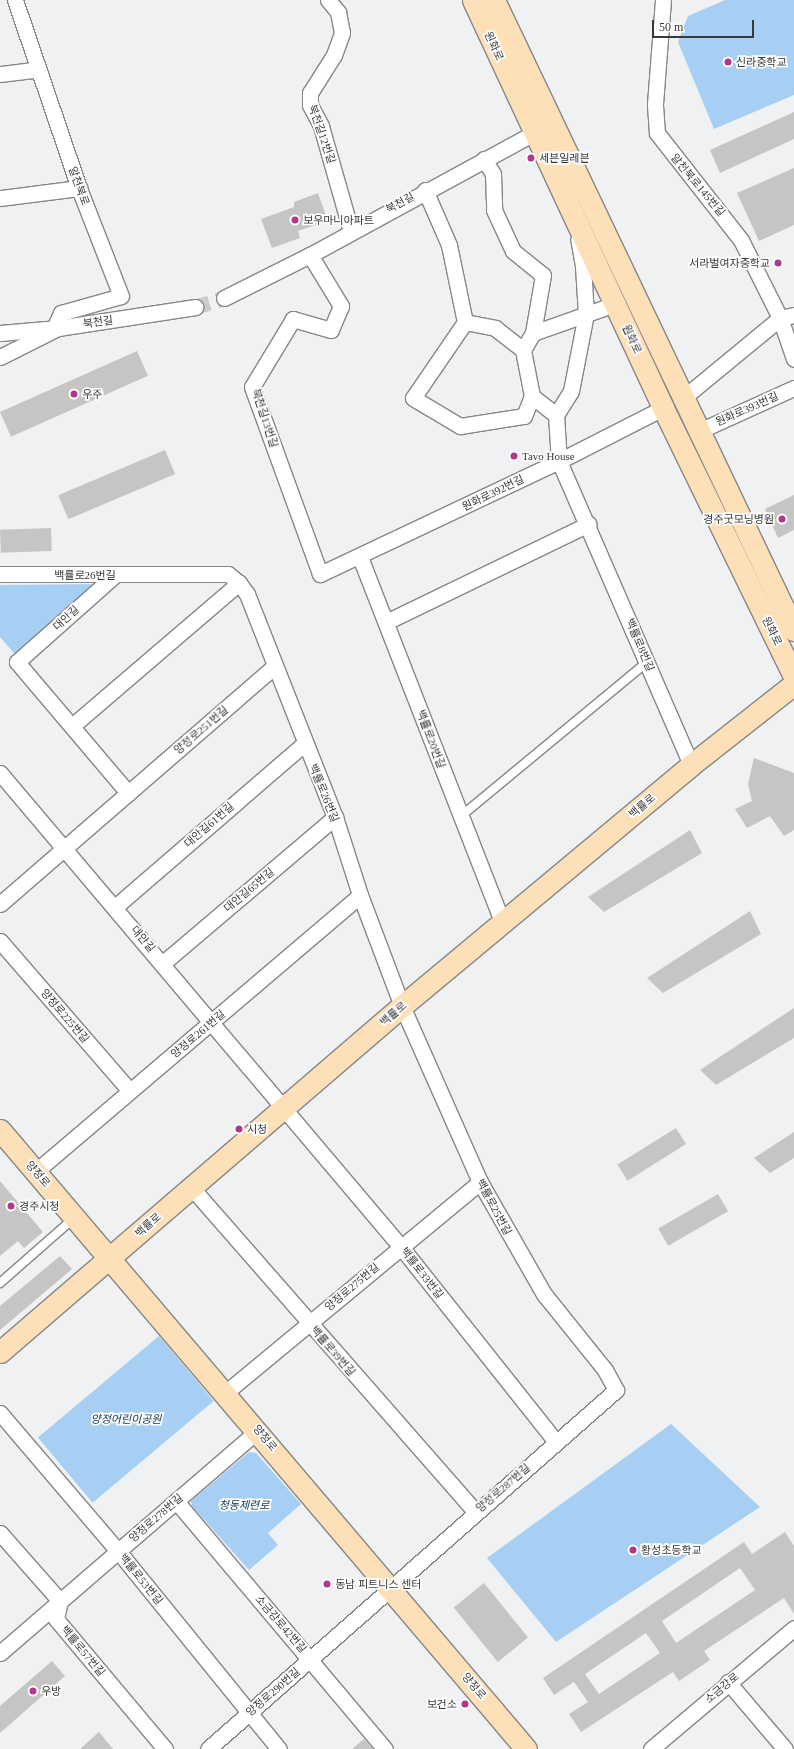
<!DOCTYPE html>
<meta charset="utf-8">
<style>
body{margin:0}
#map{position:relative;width:794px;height:1749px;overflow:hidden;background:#f0f1f2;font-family:"Times New Roman","Noto Sans KR",serif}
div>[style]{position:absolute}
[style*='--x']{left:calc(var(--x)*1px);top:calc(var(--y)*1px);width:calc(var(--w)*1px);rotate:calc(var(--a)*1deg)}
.green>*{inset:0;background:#a7cff3;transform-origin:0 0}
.building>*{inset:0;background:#c6c5c4;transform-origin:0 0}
.street-tunnel>*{height:15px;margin-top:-7.5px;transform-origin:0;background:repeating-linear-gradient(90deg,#cbcccd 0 15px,transparent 0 23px)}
.roads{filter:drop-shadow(1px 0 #868788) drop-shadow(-1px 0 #868788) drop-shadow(0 1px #868788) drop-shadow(0 -1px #868788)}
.lane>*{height:8px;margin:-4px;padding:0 4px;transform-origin:4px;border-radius:4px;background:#fff}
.street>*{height:15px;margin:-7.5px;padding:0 7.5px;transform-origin:7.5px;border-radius:7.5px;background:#fff}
.secondary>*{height:21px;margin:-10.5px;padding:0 10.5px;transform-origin:10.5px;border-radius:10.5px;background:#fde0b8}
.dots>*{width:11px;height:11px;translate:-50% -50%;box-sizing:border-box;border:2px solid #fefeff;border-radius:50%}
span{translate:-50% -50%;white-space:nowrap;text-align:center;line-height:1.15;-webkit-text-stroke:3.5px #fefeff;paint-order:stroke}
.street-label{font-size:11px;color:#383939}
.poi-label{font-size:11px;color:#383939}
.left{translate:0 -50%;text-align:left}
.right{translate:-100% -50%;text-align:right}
.park-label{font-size:11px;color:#0d3350;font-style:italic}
.scale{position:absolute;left:652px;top:20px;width:102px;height:18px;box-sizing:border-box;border:2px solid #383939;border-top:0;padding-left:5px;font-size:12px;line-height:14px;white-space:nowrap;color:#383939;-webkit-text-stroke:3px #fefeff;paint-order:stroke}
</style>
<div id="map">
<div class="green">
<div style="clip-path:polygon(725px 0,794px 0,794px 95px,714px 129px,678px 42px,688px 16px)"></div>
<div style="clip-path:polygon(105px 584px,22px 652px,14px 653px,0 637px,0 585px)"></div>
<div style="left:159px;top:1336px;width:85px;height:158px;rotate:50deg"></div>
<div style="clip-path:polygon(671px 1424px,760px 1507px,556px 1642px,487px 1558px)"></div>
<div style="clip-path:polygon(249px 1452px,256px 1453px,301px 1504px,268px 1533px,278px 1545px,249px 1570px,192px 1506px,191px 1501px)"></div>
</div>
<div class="building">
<div style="clip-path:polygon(794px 112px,794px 139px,720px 173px,710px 150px)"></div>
<div style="clip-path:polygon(794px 168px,794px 225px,759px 241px,737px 193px)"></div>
<div style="clip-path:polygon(318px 193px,328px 221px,298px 231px,300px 238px,272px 248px,261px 219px,294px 207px,294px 202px)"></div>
<div style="left:137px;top:351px;width:27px;height:150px;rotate:66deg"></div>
<div style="left:165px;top:450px;width:26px;height:116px;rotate:67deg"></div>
<div style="clip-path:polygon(794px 495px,794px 530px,778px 538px,765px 509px)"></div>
<div style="left:51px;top:528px;width:23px;height:51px;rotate:88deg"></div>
<div style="clip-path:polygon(754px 758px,794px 773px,794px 830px,784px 836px,770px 816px,747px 828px,735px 809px,752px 801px,748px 784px)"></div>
<div style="clip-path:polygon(690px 830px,702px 853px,604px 912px,588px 897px)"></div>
<div style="clip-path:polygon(750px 911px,761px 934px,663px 993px,647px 978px)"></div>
<div style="clip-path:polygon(794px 1008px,794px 1038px,716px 1085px,700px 1070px)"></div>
<div style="left:676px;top:1128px;width:19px;height:69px;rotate:58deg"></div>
<div style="clip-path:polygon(794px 1132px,794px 1158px,770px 1173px,754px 1158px)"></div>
<div style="clip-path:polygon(0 1181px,43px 1232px,24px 1248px,18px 1241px,0 1256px)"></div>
<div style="left:718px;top:1194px;width:20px;height:69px;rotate:60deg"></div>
<div style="clip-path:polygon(60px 1256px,72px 1269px,0 1330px,0 1306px)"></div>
<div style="clip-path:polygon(evenodd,785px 1532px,794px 1546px,794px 1614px,784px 1598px,704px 1651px,710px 1660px,679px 1681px,673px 1672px,581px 1732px,569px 1714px,588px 1702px,574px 1682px,554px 1695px,543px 1678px,744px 1542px,752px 1554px,785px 1532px,740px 1568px,755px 1590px,676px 1643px,662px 1621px,740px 1568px,785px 1532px,646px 1633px,660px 1653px,599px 1694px,585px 1674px,646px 1633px)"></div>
<div style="left:484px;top:1583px;width:70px;height:39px;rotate:51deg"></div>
<div style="clip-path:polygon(52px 1661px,65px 1676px,0 1733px,0 1706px)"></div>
<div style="clip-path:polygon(99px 1732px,113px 1749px,80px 1749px)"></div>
<div style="clip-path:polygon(364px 1739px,373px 1749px,352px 1749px)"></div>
</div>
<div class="street-tunnel">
<div style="--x:195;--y:307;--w:30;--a:-17"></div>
</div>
<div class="roads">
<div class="lane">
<div style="--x:461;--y:816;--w:241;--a:-39.6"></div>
<div style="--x:0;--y:1283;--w:98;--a:-41.3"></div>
</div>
<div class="street">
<div style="--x:328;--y:0;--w:16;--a:50"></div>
<div style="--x:338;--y:12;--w:21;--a:79"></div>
<div style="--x:342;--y:33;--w:23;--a:110"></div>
<div style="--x:334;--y:55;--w:45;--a:122.3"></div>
<div style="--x:310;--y:93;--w:12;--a:90"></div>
<div style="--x:310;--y:105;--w:24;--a:62"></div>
<div style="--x:321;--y:126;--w:109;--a:74.1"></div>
<div style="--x:663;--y:0;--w:105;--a:94.4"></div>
<div style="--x:655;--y:105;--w:28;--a:86"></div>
<div style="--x:657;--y:133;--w:136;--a:51.9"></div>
<div style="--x:741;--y:240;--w:87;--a:63.4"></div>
<div style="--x:780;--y:318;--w:43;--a:71.1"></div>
<div style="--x:0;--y:74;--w:38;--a:-7"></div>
<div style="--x:484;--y:159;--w:17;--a:59"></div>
<div style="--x:493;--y:174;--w:36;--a:88"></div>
<div style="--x:494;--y:210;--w:45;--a:65.1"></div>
<div style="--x:513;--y:251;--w:38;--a:39"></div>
<div style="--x:543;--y:275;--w:59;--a:99.8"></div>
<div style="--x:425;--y:190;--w:60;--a:66.4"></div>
<div style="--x:449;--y:245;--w:79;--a:78.3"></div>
<div style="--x:465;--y:322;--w:31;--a:11"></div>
<div style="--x:495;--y:328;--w:36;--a:38"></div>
<div style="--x:0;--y:198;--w:80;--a:-7.2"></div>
<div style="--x:310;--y:255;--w:60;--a:58.7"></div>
<div style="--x:341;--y:306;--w:26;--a:113"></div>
<div style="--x:331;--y:330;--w:40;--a:-164"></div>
<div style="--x:293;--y:319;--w:79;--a:121.1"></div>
<div style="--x:252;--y:387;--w:199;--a:70"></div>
<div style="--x:320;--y:574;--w:264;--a:-25.3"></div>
<div style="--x:559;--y:461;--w:117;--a:-27"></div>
<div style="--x:224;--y:298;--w:96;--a:-26.6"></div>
<div style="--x:310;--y:255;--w:265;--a:-28.6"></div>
<div style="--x:465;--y:322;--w:92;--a:124.4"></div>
<div style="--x:413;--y:398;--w:55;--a:30.8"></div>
<div style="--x:460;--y:426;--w:65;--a:-8.9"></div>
<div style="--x:524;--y:416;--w:22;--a:-68"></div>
<div style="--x:0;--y:333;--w:58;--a:-4.9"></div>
<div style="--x:58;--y:328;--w:139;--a:-8.7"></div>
<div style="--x:0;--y:357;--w:65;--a:-26.6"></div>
<div style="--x:58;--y:328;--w:6;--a:-99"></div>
<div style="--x:57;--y:322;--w:10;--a:-66"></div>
<div style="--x:61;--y:313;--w:62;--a:-15.8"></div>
<div style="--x:121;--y:296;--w:116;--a:-111.3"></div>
<div style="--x:79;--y:188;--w:199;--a:-108.8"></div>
<div style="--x:683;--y:398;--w:126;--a:-39.5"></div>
<div style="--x:780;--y:318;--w:14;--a:-12"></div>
<div style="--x:556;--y:415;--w:46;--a:86.3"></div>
<div style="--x:559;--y:461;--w:331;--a:66.5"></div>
<div style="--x:556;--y:415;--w:28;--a:-58"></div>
<div style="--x:571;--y:391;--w:78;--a:-79"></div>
<div style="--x:586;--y:314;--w:48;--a:-93.6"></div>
<div style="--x:583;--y:266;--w:27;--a:-100"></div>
<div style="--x:556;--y:415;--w:31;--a:-142"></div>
<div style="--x:532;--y:396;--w:47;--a:-101.1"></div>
<div style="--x:523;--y:350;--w:20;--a:-60"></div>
<div style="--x:533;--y:333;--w:87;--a:-19.5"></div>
<div style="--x:699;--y:431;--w:104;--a:-24.4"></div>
<div style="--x:360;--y:557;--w:392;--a:68.7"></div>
<div style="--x:0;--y:574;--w:228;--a:0"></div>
<div style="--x:228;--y:574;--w:14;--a:39"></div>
<div style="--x:239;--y:583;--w:14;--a:54"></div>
<div style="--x:247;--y:594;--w:240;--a:68.5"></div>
<div style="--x:335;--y:817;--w:82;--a:72.2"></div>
<div style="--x:360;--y:895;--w:119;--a:69.3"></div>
<div style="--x:402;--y:1006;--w:193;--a:66.1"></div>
<div style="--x:480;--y:1182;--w:129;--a:60.3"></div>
<div style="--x:544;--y:1294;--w:97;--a:51.2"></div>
<div style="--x:605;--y:1370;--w:23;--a:61"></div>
<div style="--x:616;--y:1390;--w:543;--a:138.66"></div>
<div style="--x:115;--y:575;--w:131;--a:138.4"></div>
<div style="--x:17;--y:662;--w:172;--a:49.7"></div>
<div style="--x:386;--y:622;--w:225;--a:-25.8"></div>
<div style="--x:72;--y:726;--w:220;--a:-40.6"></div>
<div style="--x:0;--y:773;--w:621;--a:49.77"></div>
<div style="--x:401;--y:1247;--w:249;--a:51.5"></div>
<div style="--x:0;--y:904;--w:362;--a:-40.9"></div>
<div style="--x:115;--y:907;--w:250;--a:-40.8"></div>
<div style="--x:0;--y:941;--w:198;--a:49.1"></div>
<div style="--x:163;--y:963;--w:226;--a:-40.3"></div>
<div style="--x:35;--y:1172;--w:427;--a:-40.4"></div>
<div style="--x:191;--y:1187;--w:432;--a:48.8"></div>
<div style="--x:225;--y:1393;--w:331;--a:-39.6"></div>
<div style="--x:0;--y:1413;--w:182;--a:49.5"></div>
<div style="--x:118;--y:1551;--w:255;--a:50.9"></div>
<div style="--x:176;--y:1501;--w:324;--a:49.9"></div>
<div style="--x:0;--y:1533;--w:91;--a:48.6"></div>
<div style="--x:60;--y:1601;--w:18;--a:103"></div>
<div style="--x:56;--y:1619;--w:170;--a:50"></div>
<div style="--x:0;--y:1653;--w:341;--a:-40.8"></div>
<div style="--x:728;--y:1682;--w:88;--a:49.6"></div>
<div style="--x:651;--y:1749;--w:187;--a:-40.2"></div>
</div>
<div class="secondary">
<div style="--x:473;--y:0;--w:450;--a:65"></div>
<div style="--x:663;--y:408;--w:299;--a:64"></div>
<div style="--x:494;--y:0;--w:698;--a:64.54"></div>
<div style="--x:0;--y:1130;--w:812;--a:49.64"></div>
<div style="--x:0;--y:1352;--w:530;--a:-40.72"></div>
<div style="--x:402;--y:1006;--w:376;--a:-39.8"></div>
<div style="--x:691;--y:765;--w:131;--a:-38.2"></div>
</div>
</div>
<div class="dots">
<div style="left:728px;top:62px;background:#b1378b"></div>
<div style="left:531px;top:158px;background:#b1378b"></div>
<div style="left:295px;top:220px;background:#b1378b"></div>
<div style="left:778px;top:263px;background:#b1378b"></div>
<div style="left:74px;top:394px;background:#b1378b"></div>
<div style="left:514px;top:456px;background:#b1378b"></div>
<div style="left:782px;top:519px;background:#b1378b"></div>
<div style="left:239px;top:1129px;background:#b1378b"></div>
<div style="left:11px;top:1206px;background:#b1378b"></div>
<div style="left:633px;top:1550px;background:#b1378b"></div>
<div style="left:327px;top:1584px;background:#b1378b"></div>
<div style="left:33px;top:1691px;background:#b1378b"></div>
<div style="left:465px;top:1704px;background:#b1378b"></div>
</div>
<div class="street-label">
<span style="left:494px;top:46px;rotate:65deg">원화로</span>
<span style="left:322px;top:134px;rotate:71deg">북천길12번길</span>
<span style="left:698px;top:185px;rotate:50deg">알천북로145번길</span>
<span style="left:79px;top:186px;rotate:70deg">알천북로</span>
<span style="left:400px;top:203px;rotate:-29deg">북천길</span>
<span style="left:98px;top:322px;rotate:-8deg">북천길</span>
<span style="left:632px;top:339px;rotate:65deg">원화로</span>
<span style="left:747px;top:409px;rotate:-24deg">원화로393번길</span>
<span style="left:265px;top:418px;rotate:72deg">북천길13번길</span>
<span style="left:493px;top:493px;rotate:-26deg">원화로392번길</span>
<span style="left:85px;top:575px">백률로26번길</span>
<span style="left:66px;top:618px;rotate:-42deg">대안길</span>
<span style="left:772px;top:631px;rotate:64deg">원화로</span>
<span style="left:640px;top:645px;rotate:67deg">백률로8번길</span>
<span style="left:201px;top:730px;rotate:-41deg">양정로251번길</span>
<span style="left:431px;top:739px;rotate:69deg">백률로20번길</span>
<span style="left:324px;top:793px;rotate:68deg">백률로26번길</span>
<span style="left:642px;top:806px;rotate:-40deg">백률로</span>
<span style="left:209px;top:825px;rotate:-41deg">대안길61번길</span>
<span style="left:249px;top:890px;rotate:-40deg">대안길65번길</span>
<span style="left:143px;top:939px;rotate:50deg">대안길</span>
<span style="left:393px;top:1014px;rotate:-41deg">백률로</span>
<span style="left:65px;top:1016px;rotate:49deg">양정로225번길</span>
<span style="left:198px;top:1034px;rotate:-40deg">양정로261번길</span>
<span style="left:38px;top:1174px;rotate:49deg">양정로</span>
<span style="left:494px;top:1207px;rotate:62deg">백률로25번길</span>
<span style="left:148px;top:1225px;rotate:-41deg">백률로</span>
<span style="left:422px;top:1273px;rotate:52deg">백률로33번길</span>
<span style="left:352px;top:1287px;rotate:-40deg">양정로275번길</span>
<span style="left:333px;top:1351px;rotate:49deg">백률로39번길</span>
<span style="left:265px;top:1438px;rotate:50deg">양정로</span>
<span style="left:503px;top:1488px;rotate:-41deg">양정로287번길</span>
<span style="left:156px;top:1518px;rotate:-41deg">양정로278번길</span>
<span style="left:141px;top:1579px;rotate:51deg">백률로53번길</span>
<span style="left:281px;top:1624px;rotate:49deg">소금강로42번길</span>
<span style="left:83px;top:1651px;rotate:50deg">백률로57번길</span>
<span style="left:474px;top:1686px;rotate:50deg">양정로</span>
<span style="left:722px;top:1688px;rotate:-40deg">소금강로</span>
<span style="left:273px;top:1692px;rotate:-41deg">양정로290번길</span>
</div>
<div class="poi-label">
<span class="left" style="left:736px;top:62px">신라중학교</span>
<span class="left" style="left:539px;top:158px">세븐일레븐</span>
<span class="left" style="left:303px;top:220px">보우마니아파트</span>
<span class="right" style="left:770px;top:263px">서라벌여자중학교</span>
<span class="left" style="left:82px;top:394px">우주</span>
<span class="left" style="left:522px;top:456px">Tavo House</span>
<span class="right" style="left:774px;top:519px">경주굿모닝병원</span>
<span class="left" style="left:247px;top:1129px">시청</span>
<span class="left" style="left:19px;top:1206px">경주시청</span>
<span class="left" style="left:641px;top:1550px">황성초등학교</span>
<span class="left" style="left:335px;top:1584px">동남 피트니스 센터</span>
<span class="left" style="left:41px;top:1691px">우방</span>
<span class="right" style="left:457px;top:1704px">보건소</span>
</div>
<div class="park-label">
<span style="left:126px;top:1419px">양정어린이공원</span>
<span style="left:244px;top:1505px">청동제련로</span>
</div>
<div class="scale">50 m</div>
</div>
